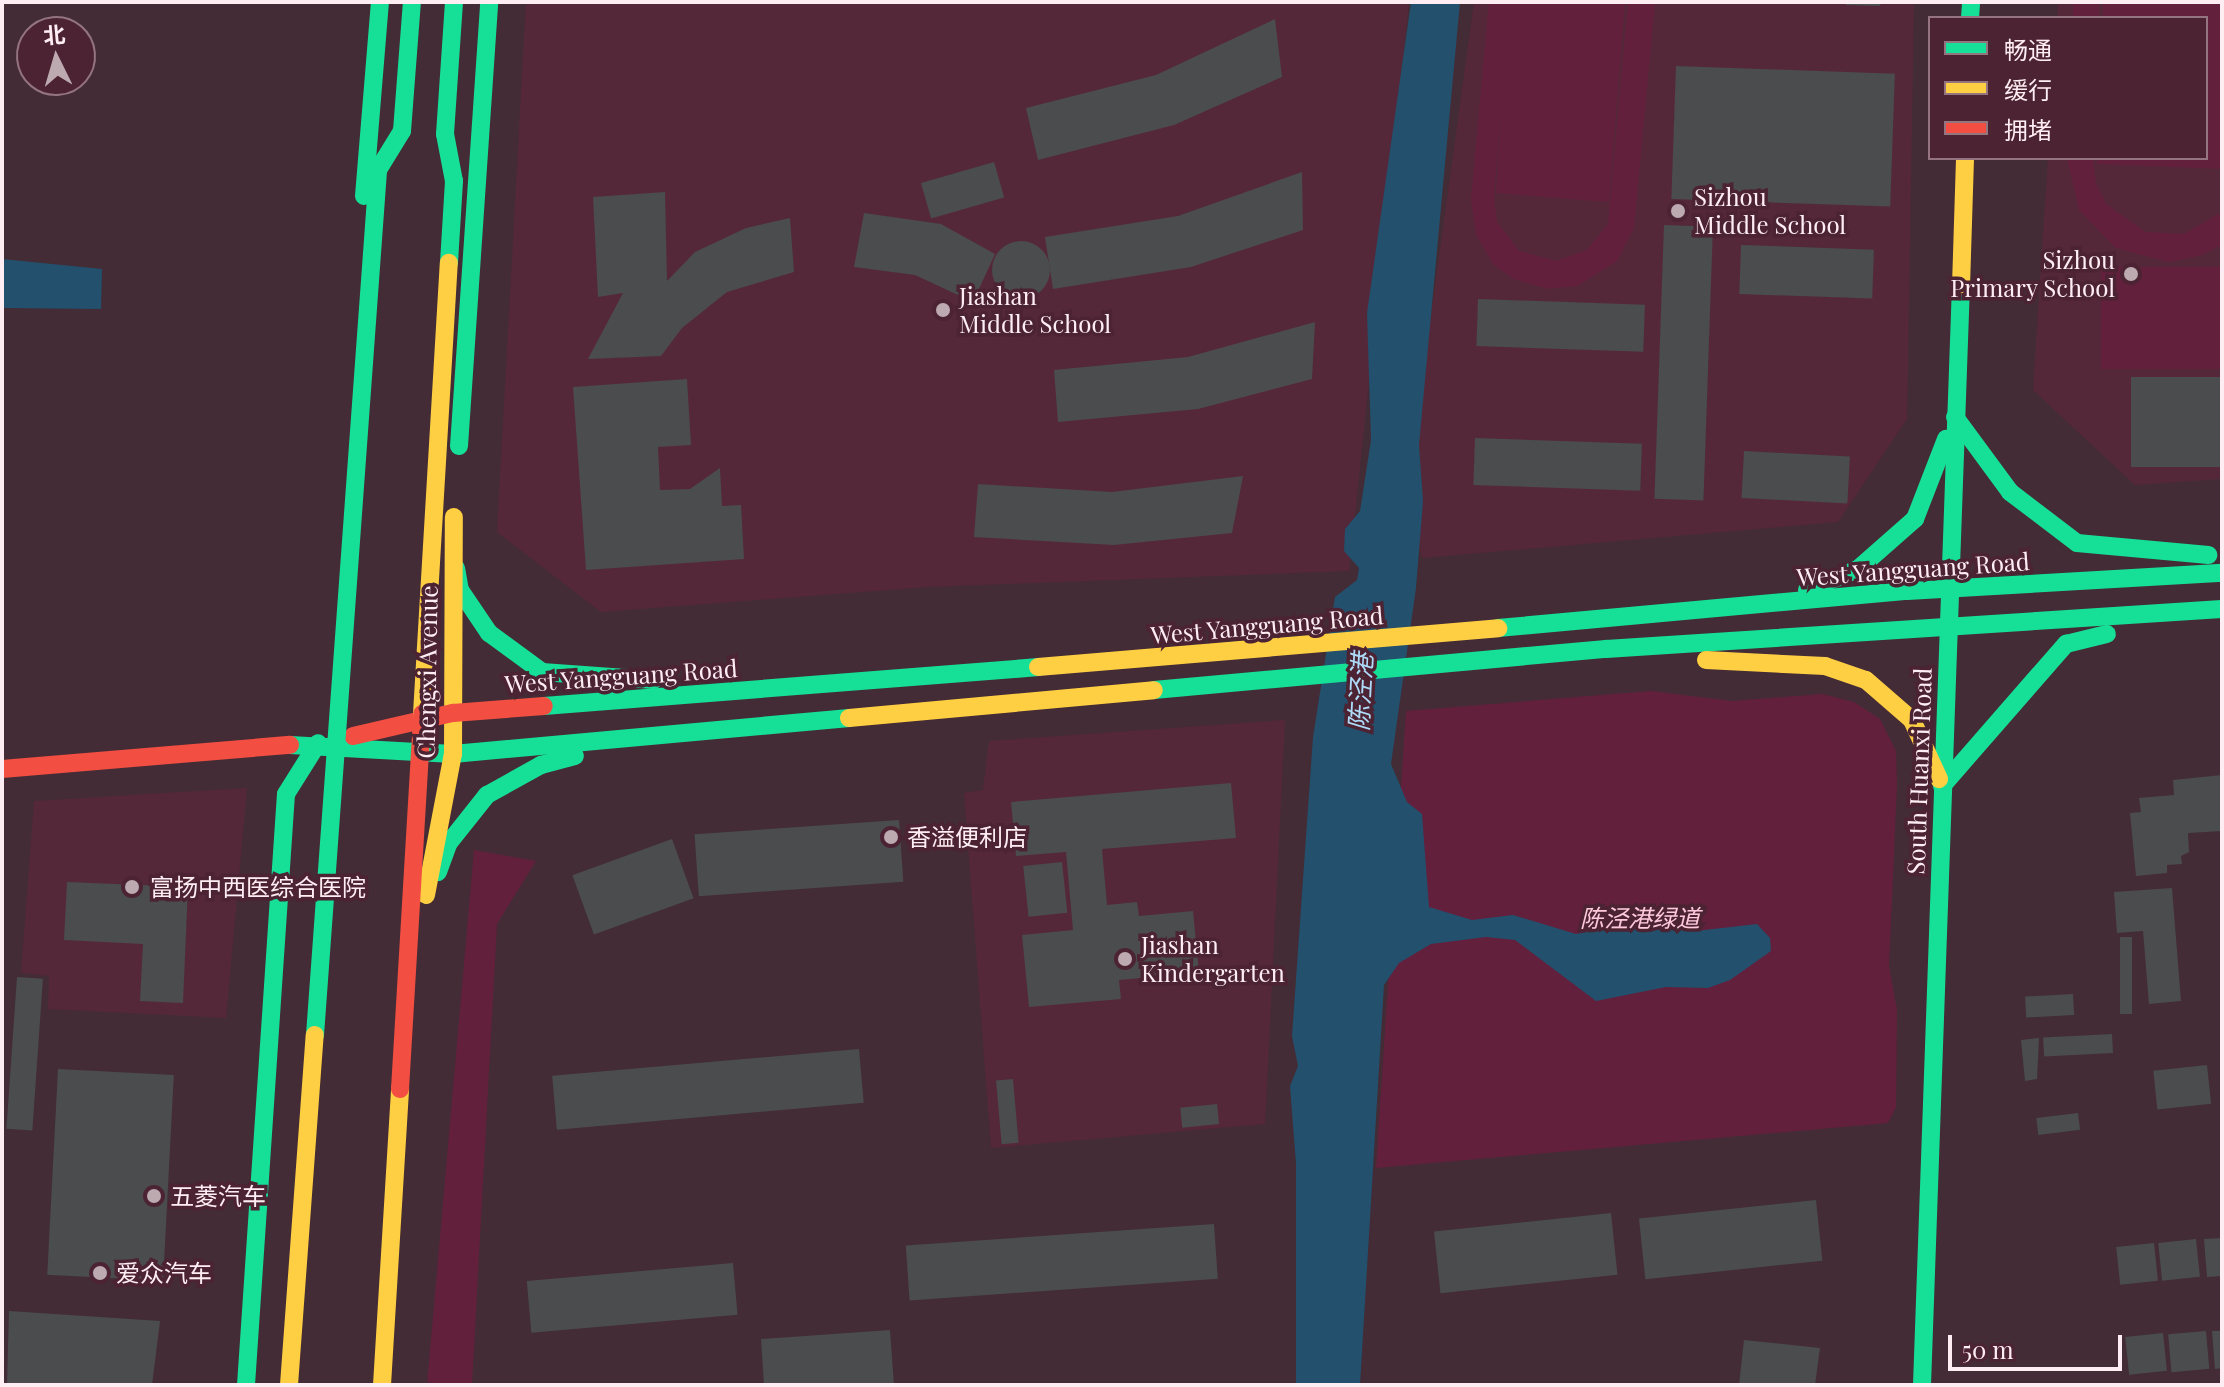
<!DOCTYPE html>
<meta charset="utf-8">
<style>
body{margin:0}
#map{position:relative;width:2224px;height:1387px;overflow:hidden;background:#432c35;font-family:"Playfair Display","Noto Sans SC",serif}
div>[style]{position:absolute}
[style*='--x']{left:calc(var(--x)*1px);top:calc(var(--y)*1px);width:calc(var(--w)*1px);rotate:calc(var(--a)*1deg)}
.built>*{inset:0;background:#552839}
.green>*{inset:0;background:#63203d;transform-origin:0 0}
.water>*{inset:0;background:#22506d}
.building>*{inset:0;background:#4a4c4e;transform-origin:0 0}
.round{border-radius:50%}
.fast>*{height:18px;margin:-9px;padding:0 9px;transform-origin:9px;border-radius:9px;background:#16e098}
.slow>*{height:18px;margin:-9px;padding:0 9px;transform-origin:9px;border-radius:9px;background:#ffcf43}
.jam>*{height:18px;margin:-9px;padding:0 9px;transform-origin:9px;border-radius:9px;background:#f24e42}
.fast-bridge>*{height:18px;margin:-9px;padding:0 9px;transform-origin:9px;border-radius:9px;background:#16e098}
.slow-bridge>*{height:18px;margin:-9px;padding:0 9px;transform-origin:9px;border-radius:9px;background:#ffcf43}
.jam-bridge>*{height:18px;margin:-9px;padding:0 9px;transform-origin:9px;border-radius:9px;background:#f24e42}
.dots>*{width:22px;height:22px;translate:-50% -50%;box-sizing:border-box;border:4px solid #4c2332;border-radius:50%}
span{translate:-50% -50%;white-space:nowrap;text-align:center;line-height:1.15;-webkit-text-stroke:7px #4c2332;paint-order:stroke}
.poi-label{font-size:24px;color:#feedf2}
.left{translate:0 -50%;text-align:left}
.right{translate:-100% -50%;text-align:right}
.street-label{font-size:24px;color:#feedf2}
.park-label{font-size:24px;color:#fecadb;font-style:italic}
.water-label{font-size:26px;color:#aedbf8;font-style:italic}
.frame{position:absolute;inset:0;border:4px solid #feedf2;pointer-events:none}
.legend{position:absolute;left:1928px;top:16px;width:280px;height:144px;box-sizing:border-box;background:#4c2332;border:2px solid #93747f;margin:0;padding:10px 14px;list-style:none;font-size:24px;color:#feedf2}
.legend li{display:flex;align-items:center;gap:16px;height:40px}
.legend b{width:40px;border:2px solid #93747f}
.north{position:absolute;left:16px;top:16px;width:80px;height:80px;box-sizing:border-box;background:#4c2332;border:2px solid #93747f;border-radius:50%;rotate:355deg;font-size:22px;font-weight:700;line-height:32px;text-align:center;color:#feedf2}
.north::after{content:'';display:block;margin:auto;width:28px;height:36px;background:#bda9b0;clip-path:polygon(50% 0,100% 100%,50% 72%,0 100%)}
.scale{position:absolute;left:1948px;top:1335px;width:174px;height:36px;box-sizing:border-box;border:4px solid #feedf2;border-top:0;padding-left:10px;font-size:24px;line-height:28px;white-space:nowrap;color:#feedf2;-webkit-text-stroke:6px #4c2332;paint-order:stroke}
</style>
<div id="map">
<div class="built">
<div style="clip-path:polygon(526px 2px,1409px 2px,1349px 571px,928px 587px,601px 612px,497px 532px)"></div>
<div style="clip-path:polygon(1474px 2px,1914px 2px,1907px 419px,1838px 522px,1422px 558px,1406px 499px)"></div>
<div style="clip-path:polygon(2058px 2px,2222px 2px,2222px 479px,2135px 485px,2033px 390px,2048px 158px,2206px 158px,2206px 18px,2057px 18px)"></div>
<div style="clip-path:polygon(1285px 720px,1265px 1124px,991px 1148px,964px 793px,983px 790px,989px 741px)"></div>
<div style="clip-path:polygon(247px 788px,226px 1018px,48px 1009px,49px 976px,21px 973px,34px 801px)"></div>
</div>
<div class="green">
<div style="clip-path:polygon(1489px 2px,1625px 2px,1609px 202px,1496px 193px,1501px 108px,1494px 197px,1497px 222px,1519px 251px,1556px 261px,1587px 250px,1608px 224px,1628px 2px,1655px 2px,1634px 228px,1617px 261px,1577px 286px,1548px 289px,1514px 279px,1493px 264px,1476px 234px,1471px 199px)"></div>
<div style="left:2073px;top:2px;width:26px;height:16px"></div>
<div style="clip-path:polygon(2103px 2px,2222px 2px,2222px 169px,2097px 164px,2097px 158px,2206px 158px,2206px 18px,2103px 18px)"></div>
<div style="clip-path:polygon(2067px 158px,2093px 158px,2096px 183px,2106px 204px,2145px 232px,2184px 234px,2222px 212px,2222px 245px,2199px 256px,2168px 262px,2116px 248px,2079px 210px)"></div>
<div style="left:2222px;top:267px;width:102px;height:121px;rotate:90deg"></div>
<div style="clip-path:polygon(1651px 691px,1732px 701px,1822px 694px,1854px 702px,1880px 719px,1896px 751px,1897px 785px,1889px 966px,1897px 1010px,1896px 1107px,1888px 1123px,1376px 1168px,1406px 711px)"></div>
<div style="clip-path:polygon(474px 850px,536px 861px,497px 924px,472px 1385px,427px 1385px)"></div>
</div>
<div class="water">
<div style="clip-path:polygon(1411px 2px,1460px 2px,1419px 445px,1423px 501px,1416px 588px,1391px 764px,1407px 802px,1422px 814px,1429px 907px,1472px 920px,1513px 915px,1576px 934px,1657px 918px,1696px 931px,1757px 924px,1770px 938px,1771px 951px,1730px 980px,1708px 988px,1666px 987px,1596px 1001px,1515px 940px,1486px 937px,1431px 944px,1399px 963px,1384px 985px,1360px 1385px,1296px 1385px,1296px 1164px,1290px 1086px,1298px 1066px,1292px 1036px,1313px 737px,1335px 597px,1357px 580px,1359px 568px,1344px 551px,1345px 529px,1360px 511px,1371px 440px,1367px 313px)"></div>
<div style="clip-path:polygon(2px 259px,102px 269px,101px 309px,2px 308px)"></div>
</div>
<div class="building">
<div style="clip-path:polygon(1846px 2px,1881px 2px,1880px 6px,1846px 5px)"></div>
<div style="clip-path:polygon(1275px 19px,1282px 77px,1174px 125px,1038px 160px,1026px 108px,1156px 75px)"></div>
<div style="left:1676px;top:66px;width:219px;height:133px;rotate:2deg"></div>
<div style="left:994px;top:162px;width:37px;height:76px;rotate:74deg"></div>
<div style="clip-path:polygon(1302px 172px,1303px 230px,1191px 267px,1053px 289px,1045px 237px,1178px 216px)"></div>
<div style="clip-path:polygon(665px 192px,667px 281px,695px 252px,746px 228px,790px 218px,794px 272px,727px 292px,682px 328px,661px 356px,588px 359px,623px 293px,598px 297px,593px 197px)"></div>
<div style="clip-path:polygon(864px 213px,941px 224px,995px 254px,973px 302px,915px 275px,854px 267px)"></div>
<div style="left:1664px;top:225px;width:49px;height:274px;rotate:2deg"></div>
<div class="round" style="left:992px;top:241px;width:58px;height:58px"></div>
<div style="left:1741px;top:245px;width:133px;height:49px;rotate:2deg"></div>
<div style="left:1478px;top:299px;width:167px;height:47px;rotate:2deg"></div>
<div style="clip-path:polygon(1315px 322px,1312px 379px,1198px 409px,1058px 422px,1054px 370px,1188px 357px)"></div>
<div style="left:2222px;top:377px;width:90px;height:91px;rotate:90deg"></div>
<div style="clip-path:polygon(687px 379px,691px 445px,658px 447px,660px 490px,690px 489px,720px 468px,722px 506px,741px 505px,744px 559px,586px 570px,573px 387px)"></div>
<div style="left:1475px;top:438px;width:167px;height:47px;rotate:2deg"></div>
<div style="left:1744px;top:451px;width:106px;height:47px;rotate:3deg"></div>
<div style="clip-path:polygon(1243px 476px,1232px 533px,1114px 545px,974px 537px,978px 484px,1112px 492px)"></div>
<div style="clip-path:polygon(2222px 775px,2222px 831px,2188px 833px,2189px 852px,2181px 856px,2182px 864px,2167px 865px,2167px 873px,2136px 876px,2130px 813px,2141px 812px,2139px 798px,2174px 795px,2173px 780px)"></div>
<div style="clip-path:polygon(1231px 783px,1236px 838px,1102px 849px,1107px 905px,1137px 902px,1139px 916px,1193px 911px,1199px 973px,1119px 980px,1121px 999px,1029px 1007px,1022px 935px,1073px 930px,1066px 852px,1016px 856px,1011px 802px)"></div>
<div style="left:899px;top:820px;width:62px;height:205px;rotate:86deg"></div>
<div style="left:672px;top:839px;width:63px;height:106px;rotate:70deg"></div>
<div style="left:1062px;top:862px;width:51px;height:39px;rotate:84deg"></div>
<div style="clip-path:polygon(67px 882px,188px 887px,183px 1003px,140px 1001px,143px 944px,64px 940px)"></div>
<div style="clip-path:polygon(2172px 888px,2181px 1001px,2149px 1004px,2143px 931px,2117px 933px,2114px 892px)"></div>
<div style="left:2120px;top:937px;width:12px;height:77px"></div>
<div style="left:17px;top:977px;width:26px;height:152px;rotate:4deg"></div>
<div style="left:2073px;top:994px;width:21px;height:48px;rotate:87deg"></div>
<div style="left:2112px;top:1034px;width:19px;height:69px;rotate:87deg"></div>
<div style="clip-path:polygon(2039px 1038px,2037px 1079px,2025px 1081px,2021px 1040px)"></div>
<div style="left:859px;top:1049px;width:54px;height:308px;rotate:85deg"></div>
<div style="left:2207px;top:1065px;width:39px;height:54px;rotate:84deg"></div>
<div style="left:58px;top:1069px;width:116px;height:206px;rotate:3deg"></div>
<div style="left:1013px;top:1079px;width:64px;height:17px;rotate:85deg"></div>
<div style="left:1217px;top:1104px;width:20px;height:37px;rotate:84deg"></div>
<div style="left:2078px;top:1113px;width:17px;height:42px;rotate:83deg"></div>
<div style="left:1816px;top:1200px;width:61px;height:178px;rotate:84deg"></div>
<div style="left:1611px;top:1213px;width:62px;height:178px;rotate:84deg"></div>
<div style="left:1214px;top:1224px;width:55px;height:309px;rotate:86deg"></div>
<div style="clip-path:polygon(2222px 1238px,2222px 1276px,2207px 1277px,2204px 1239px)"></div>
<div style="left:2196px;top:1239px;width:38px;height:38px;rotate:84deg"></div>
<div style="left:2154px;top:1243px;width:38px;height:38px;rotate:84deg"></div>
<div style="left:733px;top:1263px;width:52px;height:207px;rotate:85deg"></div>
<div style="clip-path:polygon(9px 1311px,160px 1321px,152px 1385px,7px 1385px)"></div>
<div style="clip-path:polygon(890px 1330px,894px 1385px,764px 1385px,761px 1339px)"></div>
<div style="left:2206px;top:1331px;width:38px;height:38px;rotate:85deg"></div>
<div style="clip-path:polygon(2212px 1331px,2222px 1331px,2222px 1368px,2215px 1369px)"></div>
<div style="left:2163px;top:1333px;width:38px;height:38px;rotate:84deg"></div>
<div style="clip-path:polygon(1744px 1340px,1820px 1348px,1815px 1385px,1739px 1385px)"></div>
</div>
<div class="fast">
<div style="--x:1970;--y:18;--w:16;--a:-86"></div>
<div style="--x:402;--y:131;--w:129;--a:-85.6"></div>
<div style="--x:445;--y:134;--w:132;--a:-86.1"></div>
<div style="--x:364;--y:196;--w:195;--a:-85.3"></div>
<div style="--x:1955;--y:417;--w:93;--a:53.7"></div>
<div style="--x:2010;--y:492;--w:84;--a:37.3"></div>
<div style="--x:2077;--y:543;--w:132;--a:5.2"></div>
<div style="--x:459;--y:446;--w:445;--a:-86.1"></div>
<div style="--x:456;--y:568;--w:22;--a:80"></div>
<div style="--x:460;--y:590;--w:52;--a:56"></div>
<div style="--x:489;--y:633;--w:66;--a:36.3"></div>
<div style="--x:542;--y:672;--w:112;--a:4.1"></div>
<div style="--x:1807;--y:590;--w:55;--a:-22.4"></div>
<div style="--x:1858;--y:569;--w:76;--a:-41.3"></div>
<div style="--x:1915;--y:519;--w:86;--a:-68.8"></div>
<div style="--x:1498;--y:628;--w:411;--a:-5.2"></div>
<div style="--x:1907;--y:591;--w:316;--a:-3.3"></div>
<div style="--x:1154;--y:690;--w:454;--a:-5.2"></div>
<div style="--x:1606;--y:649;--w:617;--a:-3.72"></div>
<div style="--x:544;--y:706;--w:496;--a:-4.5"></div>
<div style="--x:290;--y:745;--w:163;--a:3.2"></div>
<div style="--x:453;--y:754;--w:398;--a:-5.2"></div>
<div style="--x:1942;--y:786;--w:189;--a:-48.9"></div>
<div style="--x:2066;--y:644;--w:42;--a:-13.7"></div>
<div style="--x:438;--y:872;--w:30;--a:-70"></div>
<div style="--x:448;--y:844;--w:63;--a:-51.5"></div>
<div style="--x:487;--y:795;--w:62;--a:-29.1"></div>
<div style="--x:541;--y:765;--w:35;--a:-15"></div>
<div style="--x:246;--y:1385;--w:592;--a:-86.13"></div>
<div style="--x:286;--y:794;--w:60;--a:-57.9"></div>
<div style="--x:1922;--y:1385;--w:1100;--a:-87.97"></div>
</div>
<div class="slow">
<div style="--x:1961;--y:286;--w:128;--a:-88.2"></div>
<div style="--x:1706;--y:660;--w:119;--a:2.9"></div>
<div style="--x:1825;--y:666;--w:43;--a:18.9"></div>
<div style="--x:1866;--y:680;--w:61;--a:41"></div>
<div style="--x:1912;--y:720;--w:65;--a:65.4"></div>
<div style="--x:1038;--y:667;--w:462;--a:-4.8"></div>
<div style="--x:849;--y:718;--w:306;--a:-5.2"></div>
<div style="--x:426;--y:895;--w:144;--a:-79.2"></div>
<div style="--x:453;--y:754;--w:237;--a:-89.8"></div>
</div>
<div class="jam">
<div style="--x:353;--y:736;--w:103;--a:-13"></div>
<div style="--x:453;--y:713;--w:91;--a:-4.4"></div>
<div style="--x:2;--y:769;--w:289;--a:-4.8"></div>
</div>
<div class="fast-bridge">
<div style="--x:445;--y:134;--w:48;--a:79.2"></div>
<div style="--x:454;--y:181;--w:82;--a:93.5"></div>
<div style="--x:315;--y:1035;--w:867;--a:-85.83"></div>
<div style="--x:378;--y:170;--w:46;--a:-58.4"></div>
</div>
<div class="slow-bridge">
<div style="--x:422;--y:714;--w:452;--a:-86.6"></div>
<div style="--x:289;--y:1385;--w:351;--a:-85.8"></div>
<div style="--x:382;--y:1385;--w:297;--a:-86.5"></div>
</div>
<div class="jam-bridge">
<div style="--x:400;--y:1089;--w:376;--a:-86.6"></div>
</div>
<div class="dots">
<div style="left:1678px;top:211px;background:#bda9b0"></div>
<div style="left:2131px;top:274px;background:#bda9b0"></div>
<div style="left:943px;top:310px;background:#bda9b0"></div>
<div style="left:891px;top:837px;background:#bda9b0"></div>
<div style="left:132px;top:887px;background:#bda9b0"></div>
<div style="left:1125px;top:959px;background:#bda9b0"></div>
<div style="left:154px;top:1196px;background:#bda9b0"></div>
<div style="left:100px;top:1273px;background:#bda9b0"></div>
</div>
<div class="poi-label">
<span class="left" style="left:1694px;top:211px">Sizhou<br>Middle School</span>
<span class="right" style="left:2115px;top:274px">Sizhou<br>Primary School</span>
<span class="left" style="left:959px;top:310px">Jiashan<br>Middle School</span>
<span class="left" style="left:907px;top:837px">香溢便利店</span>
<span class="left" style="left:150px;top:887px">富扬中西医综合医院</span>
<span class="left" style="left:1141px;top:959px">Jiashan<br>Kindergarten</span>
<span class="left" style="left:170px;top:1196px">五菱汽车</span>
<span class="left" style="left:116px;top:1273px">爱众汽车</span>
</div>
<div class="street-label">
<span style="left:1913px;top:569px;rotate:-4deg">West Yangguang Road</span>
<span style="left:1267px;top:625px;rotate:-5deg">West Yangguang Road</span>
<span style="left:427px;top:672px;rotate:-89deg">Chengxi Avenue</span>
<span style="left:621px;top:676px;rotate:-4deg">West Yangguang Road</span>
<span style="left:1919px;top:771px;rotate:-88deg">South Huanxi Road</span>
</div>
<div class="park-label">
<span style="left:1640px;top:918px">陈泾港绿道</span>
</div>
<div class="water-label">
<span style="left:1360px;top:692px;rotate:-87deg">陈泾港</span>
</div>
<div class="frame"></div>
<ul class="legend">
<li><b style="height:10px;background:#16e098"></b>畅通</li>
<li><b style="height:10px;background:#ffcf43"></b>缓行</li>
<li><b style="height:10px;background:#f24e42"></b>拥堵</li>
</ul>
<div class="north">北</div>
<div class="scale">50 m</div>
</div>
